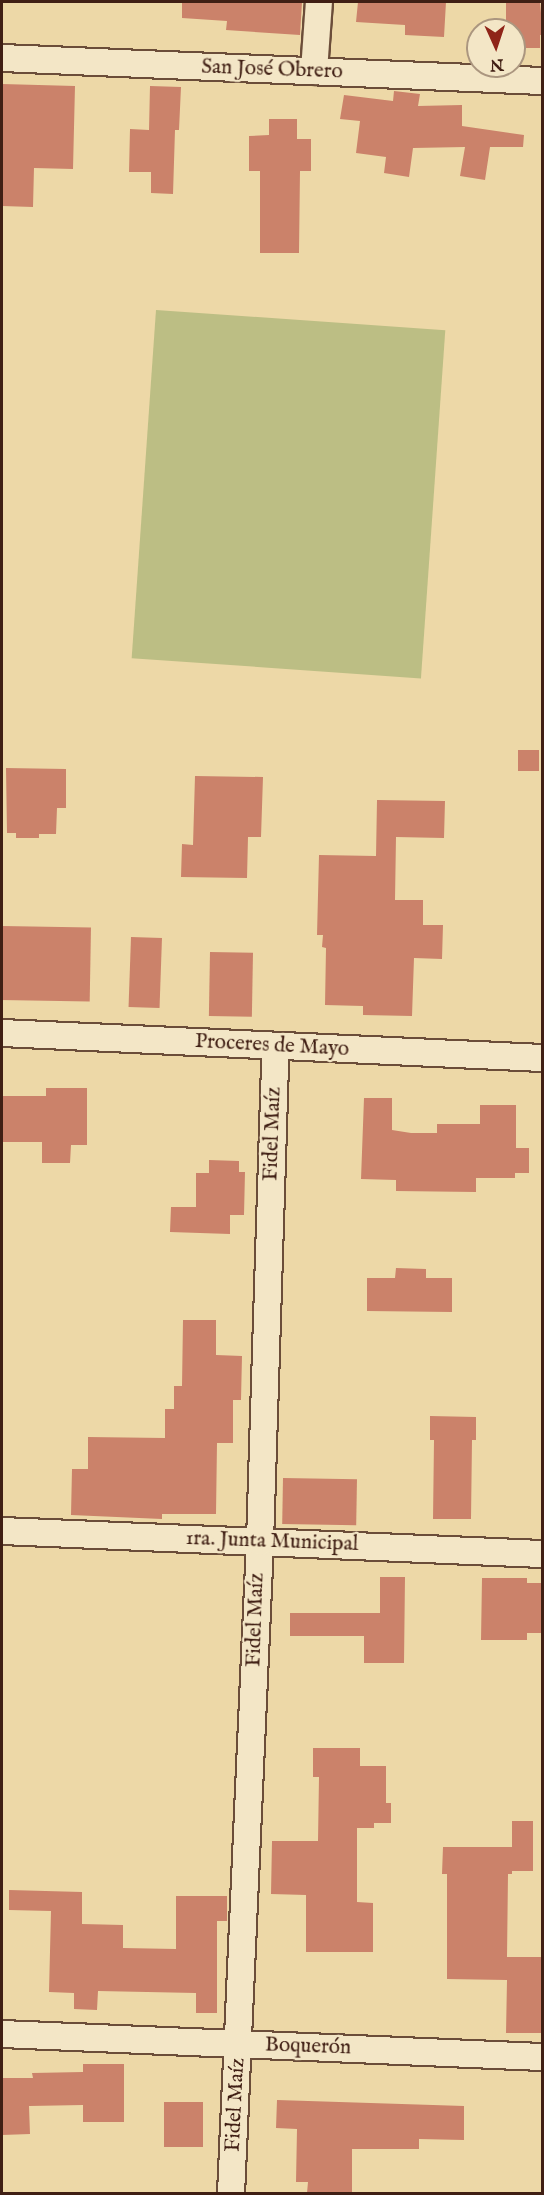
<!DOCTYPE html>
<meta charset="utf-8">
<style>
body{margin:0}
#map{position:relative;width:544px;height:2195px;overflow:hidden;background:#edd8a7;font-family:"IM FELL English",serif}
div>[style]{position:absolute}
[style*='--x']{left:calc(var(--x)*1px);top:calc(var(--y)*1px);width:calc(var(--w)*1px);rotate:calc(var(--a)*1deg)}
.green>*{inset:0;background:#bcbe84;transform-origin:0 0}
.building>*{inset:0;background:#cb826a;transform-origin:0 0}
.roads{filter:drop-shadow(2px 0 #6b4d39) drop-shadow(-2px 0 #6b4d39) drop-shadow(0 2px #6b4d39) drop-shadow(0 -2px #6b4d39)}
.minor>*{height:26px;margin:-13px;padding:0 13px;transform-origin:13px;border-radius:13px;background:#f3e6c6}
span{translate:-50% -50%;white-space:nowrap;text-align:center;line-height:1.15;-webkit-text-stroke:4.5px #f3e6c6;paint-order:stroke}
.street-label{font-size:21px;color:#401f14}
.frame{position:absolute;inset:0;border:3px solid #401f14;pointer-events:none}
.north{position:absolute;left:466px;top:18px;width:60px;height:60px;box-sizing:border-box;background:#f3e6c6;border:2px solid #ab967f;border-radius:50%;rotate:177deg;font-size:16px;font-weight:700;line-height:24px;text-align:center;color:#401f14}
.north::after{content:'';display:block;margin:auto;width:21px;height:27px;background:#8f2418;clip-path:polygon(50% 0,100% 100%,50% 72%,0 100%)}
</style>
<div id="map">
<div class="green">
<div style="left:156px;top:310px;width:290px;height:349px;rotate:4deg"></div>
</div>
<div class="building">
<div style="clip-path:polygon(182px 2px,302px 2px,300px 35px,226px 30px,227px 21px,182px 18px)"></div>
<div style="clip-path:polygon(358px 2px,446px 2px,444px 37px,405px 35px,405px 25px,356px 22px)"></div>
<div style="clip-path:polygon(506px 2px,540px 2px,543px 35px,540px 35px,540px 48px,514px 48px,514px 30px,506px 30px)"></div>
<div style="clip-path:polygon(2px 84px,75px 86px,73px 169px,34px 168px,33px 207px,2px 206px)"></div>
<div style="clip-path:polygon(150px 86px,181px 87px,179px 130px,175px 130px,173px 194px,151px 193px,151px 172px,129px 172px,130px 129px,149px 130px)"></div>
<div style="clip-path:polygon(394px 91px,420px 94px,418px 106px,462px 105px,462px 126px,524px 135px,523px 147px,490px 147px,485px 180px,460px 176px,465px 147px,413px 148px,409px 177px,384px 173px,386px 157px,356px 153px,360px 121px,340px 119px,344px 95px,393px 101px)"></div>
<div style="clip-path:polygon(269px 119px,297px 119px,297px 139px,311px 139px,311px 171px,300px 171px,299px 253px,260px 253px,260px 171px,249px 171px,249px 136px,269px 135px)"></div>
<div style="left:518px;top:750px;width:21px;height:21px"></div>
<div style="clip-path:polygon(6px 768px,66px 769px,66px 808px,57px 808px,56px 834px,39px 834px,39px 838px,16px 838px,16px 833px,7px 833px)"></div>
<div style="clip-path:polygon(195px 776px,263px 777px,261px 837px,248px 837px,247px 878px,181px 877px,182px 844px,193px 845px)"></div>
<div style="clip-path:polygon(377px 800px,445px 801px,444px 838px,396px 837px,395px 900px,423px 900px,423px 925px,443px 925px,442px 959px,414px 958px,412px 1016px,363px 1015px,363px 1006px,325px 1005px,326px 948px,322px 947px,323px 935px,317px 935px,319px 855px,376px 856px)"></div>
<div style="left:2px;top:926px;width:89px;height:74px;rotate:1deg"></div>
<div style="left:131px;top:937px;width:31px;height:70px;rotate:2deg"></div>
<div style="left:210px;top:952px;width:43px;height:64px;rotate:1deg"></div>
<div style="clip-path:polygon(46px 1088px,87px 1088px,87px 1145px,71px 1145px,70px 1163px,42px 1163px,42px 1142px,2px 1142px,2px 1096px,46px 1096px)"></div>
<div style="clip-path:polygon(364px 1098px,392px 1098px,392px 1130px,411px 1133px,437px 1133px,437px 1124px,480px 1124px,480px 1105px,516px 1105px,516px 1148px,529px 1148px,529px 1173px,515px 1173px,515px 1178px,476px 1178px,476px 1192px,396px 1191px,396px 1180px,361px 1179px)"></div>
<div style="clip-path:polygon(209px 1160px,239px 1161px,239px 1172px,245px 1172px,244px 1215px,230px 1215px,230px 1234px,170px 1232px,171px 1207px,196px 1207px,196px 1173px,209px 1173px)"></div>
<div style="clip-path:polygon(396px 1268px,426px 1269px,426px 1278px,452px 1278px,452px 1312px,367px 1311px,367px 1278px,395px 1278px)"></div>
<div style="clip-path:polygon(183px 1320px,216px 1320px,216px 1355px,242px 1356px,241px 1400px,233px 1400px,233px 1443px,217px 1443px,216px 1514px,162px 1514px,162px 1519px,71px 1515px,72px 1469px,88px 1469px,88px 1437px,165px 1438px,165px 1409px,174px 1409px,174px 1386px,182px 1386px)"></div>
<div style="clip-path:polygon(430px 1416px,476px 1417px,476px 1440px,472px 1440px,471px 1519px,433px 1519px,434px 1440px,430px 1440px)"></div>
<div style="left:283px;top:1478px;width:74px;height:46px;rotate:1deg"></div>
<div style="clip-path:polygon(380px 1577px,405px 1577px,404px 1663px,364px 1663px,364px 1636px,290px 1636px,290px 1613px,380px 1613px)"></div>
<div style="clip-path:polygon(482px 1578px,527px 1578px,527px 1583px,543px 1583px,543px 1633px,527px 1633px,527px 1640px,481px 1640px)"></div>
<div style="clip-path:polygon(313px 1748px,360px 1748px,360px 1766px,386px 1766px,386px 1803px,391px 1803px,391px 1823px,374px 1823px,374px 1828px,357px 1828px,357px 1902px,373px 1903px,373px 1952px,306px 1952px,306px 1895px,271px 1894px,272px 1841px,318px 1841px,319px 1777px,313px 1777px)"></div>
<div style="clip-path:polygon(512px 1821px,533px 1821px,533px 1871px,512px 1871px,512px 1874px,508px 1874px,507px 1957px,543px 1957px,543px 2033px,506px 2033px,507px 1980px,447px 1979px,447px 1874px,442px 1874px,443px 1847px,512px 1847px)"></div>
<div style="clip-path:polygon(9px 1890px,82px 1892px,82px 1924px,123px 1925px,123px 1948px,176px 1949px,176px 1896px,227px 1896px,227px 1921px,217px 1921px,217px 2013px,196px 2013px,196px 1993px,98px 1991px,97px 2010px,74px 2009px,74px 1993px,49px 1992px,51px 1911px,9px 1910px)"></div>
<div style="clip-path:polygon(83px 2064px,124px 2064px,124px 2122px,83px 2122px,83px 2105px,29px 2106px,30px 2134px,2px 2135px,2px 2078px,33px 2078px,32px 2073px,83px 2072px)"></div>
<div style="clip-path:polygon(277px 2100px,464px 2106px,464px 2140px,419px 2139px,419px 2149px,352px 2149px,352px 2193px,307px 2193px,308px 2182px,296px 2182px,297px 2129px,276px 2128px)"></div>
<div style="left:164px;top:2102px;width:39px;height:45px"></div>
</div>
<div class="roads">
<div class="minor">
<div style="--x:2;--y:58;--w:540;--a:2.44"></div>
<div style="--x:314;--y:71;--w:69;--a:-85.9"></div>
<div style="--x:2;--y:1033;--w:541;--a:2.65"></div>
<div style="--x:2;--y:1531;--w:540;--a:2.44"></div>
<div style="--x:2;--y:2034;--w:540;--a:2.44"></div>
<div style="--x:231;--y:2194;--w:653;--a:-87.45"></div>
<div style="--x:260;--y:1542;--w:496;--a:-88.2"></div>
</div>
</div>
<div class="street-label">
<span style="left:272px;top:70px;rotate:2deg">San José Obrero</span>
<span style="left:272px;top:1046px;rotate:3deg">Proceres de Mayo</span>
<span style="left:273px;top:1134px;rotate:-88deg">Fidel Maíz</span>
<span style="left:272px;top:1542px;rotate:2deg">1ra. Junta Municipal</span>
<span style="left:256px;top:1620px;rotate:-88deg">Fidel Maíz</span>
<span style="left:308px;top:2047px;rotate:2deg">Boquerón</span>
<span style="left:236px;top:2105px;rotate:-87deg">Fidel Maíz</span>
</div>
<div class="frame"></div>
<div class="north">N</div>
</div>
